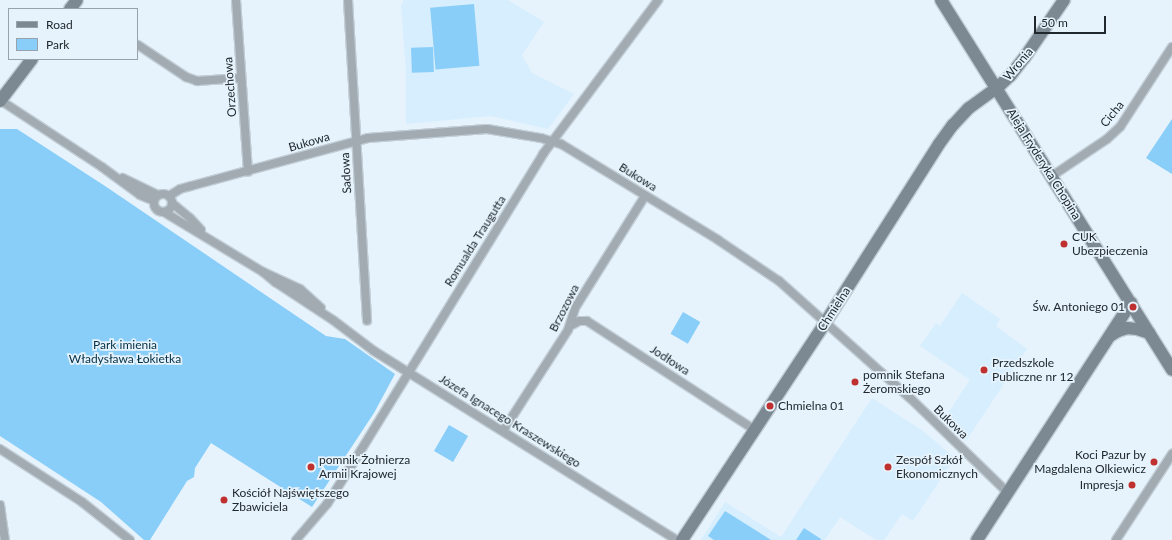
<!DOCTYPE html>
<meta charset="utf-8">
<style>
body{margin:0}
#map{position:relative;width:1172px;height:540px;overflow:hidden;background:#e6f3fc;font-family:Lato,sans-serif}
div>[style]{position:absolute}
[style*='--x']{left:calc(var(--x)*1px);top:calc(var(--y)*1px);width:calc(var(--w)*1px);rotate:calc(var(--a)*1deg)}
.built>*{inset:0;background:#d6eefd}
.green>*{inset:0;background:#89cef9;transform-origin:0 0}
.roads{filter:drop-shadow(1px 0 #c2ced7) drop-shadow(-1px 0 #c2ced7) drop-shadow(0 1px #c2ced7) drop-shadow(0 -1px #c2ced7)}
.street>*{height:8px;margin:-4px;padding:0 4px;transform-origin:4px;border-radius:4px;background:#a2abb1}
.street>.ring{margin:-4px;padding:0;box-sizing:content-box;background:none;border:8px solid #a2abb1;border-radius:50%}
.secondary>*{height:12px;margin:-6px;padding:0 6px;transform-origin:6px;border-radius:6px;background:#7c8992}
.dots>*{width:11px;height:11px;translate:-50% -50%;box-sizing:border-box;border:2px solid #e6f3fc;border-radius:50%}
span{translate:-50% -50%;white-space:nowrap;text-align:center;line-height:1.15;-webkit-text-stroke:3.5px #e6f3fc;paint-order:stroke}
.street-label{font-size:12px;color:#20282e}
.poi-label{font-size:12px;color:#20282e}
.left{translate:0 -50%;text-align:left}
.right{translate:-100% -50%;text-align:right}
.park-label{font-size:12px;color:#033046}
.legend{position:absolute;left:8px;top:8px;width:130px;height:52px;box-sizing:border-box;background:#e6f3fc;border:1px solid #97a2aa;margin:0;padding:5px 7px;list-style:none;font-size:12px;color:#20282e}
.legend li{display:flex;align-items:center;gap:8px;height:20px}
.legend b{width:20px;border:1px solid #97a2aa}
.scale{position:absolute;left:1034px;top:16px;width:72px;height:18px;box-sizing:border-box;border:2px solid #20282e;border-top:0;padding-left:5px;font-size:12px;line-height:14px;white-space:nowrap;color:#20282e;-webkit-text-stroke:3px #e6f3fc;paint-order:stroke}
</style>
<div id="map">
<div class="built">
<div style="clip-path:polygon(404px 0,508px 0,544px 22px,522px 55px,532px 73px,574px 94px,548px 129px,491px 116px,406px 124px,406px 72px,401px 5px)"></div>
<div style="clip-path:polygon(962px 293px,1000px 319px,996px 326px,1027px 349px,966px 441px,943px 420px,970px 380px,920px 346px,936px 323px,940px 326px)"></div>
<div style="clip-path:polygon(872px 398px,923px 431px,955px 458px,913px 521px,902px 514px,884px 540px,876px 540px,840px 517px,825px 540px,701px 540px,725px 502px,781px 537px)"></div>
</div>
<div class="green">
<div style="left:474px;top:4px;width:62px;height:44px;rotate:85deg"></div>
<div style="left:433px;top:47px;width:25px;height:22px;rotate:88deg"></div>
<div style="clip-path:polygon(1172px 119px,1172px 174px,1146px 158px)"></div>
<div style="clip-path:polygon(0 129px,17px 129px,105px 186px,326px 336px,345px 339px,395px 374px,374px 413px,312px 507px,211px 443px,195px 468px,194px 477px,187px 481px,150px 540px,144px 540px,101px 502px,0 436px)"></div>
<div style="left:683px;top:312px;width:20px;height:25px;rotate:30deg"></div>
<div style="left:449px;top:425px;width:22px;height:30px;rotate:30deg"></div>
<div style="clip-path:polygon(725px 511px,771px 540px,714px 540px,708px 536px)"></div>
<div style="clip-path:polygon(804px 528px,821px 539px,821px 540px,796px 540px)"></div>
</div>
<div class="roads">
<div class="street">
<div style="--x:236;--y:0;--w:172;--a:86"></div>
<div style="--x:348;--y:0;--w:321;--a:86.6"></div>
<div style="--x:138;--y:45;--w:58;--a:33.7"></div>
<div style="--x:186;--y:77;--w:12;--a:20"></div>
<div style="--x:197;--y:81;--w:44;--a:-3.9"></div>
<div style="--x:0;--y:100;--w:122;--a:33.3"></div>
<div style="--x:102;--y:167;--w:47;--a:36.4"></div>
<div style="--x:140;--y:195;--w:15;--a:23"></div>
<div style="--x:1052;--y:176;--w:66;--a:-33.9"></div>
<div style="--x:1107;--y:139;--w:18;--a:-43"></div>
<div style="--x:1120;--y:127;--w:95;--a:-57"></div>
<div style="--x:123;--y:178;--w:39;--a:26"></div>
<div class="ring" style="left:154px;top:194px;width:10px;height:10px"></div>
<div style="--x:169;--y:196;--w:13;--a:-32"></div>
<div style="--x:180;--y:189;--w:11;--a:-15"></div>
<div style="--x:191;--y:186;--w:183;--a:-15.2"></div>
<div style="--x:368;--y:138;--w:119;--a:-4.3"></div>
<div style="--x:487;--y:129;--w:55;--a:9.5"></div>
<div style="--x:541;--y:138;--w:21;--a:17"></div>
<div style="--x:561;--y:144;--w:184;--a:31.4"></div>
<div style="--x:718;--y:240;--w:73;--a:33.9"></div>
<div style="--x:779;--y:281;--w:176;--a:41.8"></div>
<div style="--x:910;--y:398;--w:136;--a:44.1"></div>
<div style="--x:172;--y:203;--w:23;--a:40"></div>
<div style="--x:190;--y:218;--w:16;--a:47"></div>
<div style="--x:164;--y:212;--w:116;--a:31.2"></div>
<div style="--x:263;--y:272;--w:41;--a:24.7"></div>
<div style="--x:300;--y:289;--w:28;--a:42"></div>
<div style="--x:263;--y:272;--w:16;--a:40"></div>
<div style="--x:275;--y:282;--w:69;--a:33.2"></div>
<div style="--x:333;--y:320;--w:51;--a:37.1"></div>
<div style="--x:374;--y:351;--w:357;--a:32"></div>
<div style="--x:570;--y:326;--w:10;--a:-29"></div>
<div style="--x:579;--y:321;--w:8;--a:0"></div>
<div style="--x:587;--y:321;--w:200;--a:33"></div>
<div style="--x:503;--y:431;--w:120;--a:-57.2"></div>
<div style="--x:568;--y:330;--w:23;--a:-72"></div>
<div style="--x:575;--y:308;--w:132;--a:-58"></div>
<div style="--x:0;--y:449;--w:98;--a:32.9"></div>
<div style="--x:82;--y:502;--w:61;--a:38.4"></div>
<div style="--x:0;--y:505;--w:35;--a:82"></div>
<div style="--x:296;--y:540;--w:48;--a:-49.3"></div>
<div style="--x:327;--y:504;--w:43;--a:-57.4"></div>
<div style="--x:350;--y:468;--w:369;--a:-58.4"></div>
<div style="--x:543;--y:154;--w:192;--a:-53.2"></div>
<div style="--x:1116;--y:540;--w:103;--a:-56.9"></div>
</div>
<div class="secondary">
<div style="--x:941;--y:0;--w:436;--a:58"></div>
<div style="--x:70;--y:9;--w:11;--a:-52"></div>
<div style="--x:0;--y:101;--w:53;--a:-52.7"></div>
<div style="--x:1110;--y:336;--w:9;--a:-32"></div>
<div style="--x:1118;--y:331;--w:9;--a:-18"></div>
<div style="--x:1127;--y:328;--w:10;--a:6"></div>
<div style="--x:1137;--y:329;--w:13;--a:18"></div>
<div style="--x:682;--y:540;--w:260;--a:-56.6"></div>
<div style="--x:825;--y:323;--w:212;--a:-57.5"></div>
<div style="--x:939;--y:144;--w:24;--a:-54"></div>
<div style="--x:953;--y:125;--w:23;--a:-47"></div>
<div style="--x:969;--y:108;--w:34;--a:-36"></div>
<div style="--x:997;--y:88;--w:18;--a:-43"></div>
<div style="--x:1010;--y:76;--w:24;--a:-52"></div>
<div style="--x:1025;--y:57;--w:69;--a:-55.6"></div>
<div style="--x:977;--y:540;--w:283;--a:-57"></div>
</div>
</div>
<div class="dots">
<div style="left:1064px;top:244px;background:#bf312f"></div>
<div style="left:1133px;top:307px;background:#bf312f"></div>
<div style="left:984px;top:370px;background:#bf312f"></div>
<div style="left:855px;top:382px;background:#bf312f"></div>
<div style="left:770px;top:406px;background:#bf312f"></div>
<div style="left:1154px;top:462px;background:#bf312f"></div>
<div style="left:311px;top:467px;background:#bf312f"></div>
<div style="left:888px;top:467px;background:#bf312f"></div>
<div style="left:1132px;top:485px;background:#bf312f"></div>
<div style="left:224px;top:500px;background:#bf312f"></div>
</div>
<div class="street-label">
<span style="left:1018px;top:64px;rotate:-50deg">Wronia</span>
<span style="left:230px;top:87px;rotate:-94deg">Orzechowa</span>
<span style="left:1112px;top:114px;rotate:-51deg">Cicha</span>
<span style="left:309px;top:142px;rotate:-16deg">Bukowa</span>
<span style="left:1044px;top:164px;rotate:58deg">Aleja Fryderyka Chopina</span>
<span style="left:346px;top:173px;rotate:-93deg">Sadowa</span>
<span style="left:638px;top:177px;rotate:32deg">Bukowa</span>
<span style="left:475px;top:241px;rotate:-58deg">Romualda Traugutta</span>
<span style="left:564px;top:308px;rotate:-63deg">Brzozowa</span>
<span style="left:834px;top:309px;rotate:-57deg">Chmielna</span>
<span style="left:670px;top:360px;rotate:33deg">Jodłowa</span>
<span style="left:510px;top:421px;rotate:32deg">Józefa Ignacego Kraszewskiego</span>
<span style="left:951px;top:422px;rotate:44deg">Bukowa</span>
</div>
<div class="poi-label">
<span class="left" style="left:1072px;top:244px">CUK<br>Ubezpieczenia</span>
<span class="right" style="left:1125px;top:307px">Św. Antoniego 01</span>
<span class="left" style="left:992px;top:370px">Przedszkole<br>Publiczne nr 12</span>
<span class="left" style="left:863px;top:382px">pomnik Stefana<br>Żeromskiego</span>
<span class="left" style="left:778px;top:406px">Chmielna 01</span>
<span class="right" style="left:1146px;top:462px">Koci Pazur by<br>Magdalena Olkiewicz</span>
<span class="left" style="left:319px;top:467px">pomnik Żołnierza<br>Armii Krajowej</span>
<span class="left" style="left:896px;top:467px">Zespół Szkół<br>Ekonomicznych</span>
<span class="right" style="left:1124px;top:485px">Impresja</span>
<span class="left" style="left:232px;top:500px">Kościół Najświętszego<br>Zbawiciela</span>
</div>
<div class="park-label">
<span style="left:125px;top:352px">Park imienia<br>Władysława Łokietka</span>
</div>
<ul class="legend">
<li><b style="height:5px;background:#7c8992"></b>Road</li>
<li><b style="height:11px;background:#89cef9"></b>Park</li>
</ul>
<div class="scale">50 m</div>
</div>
